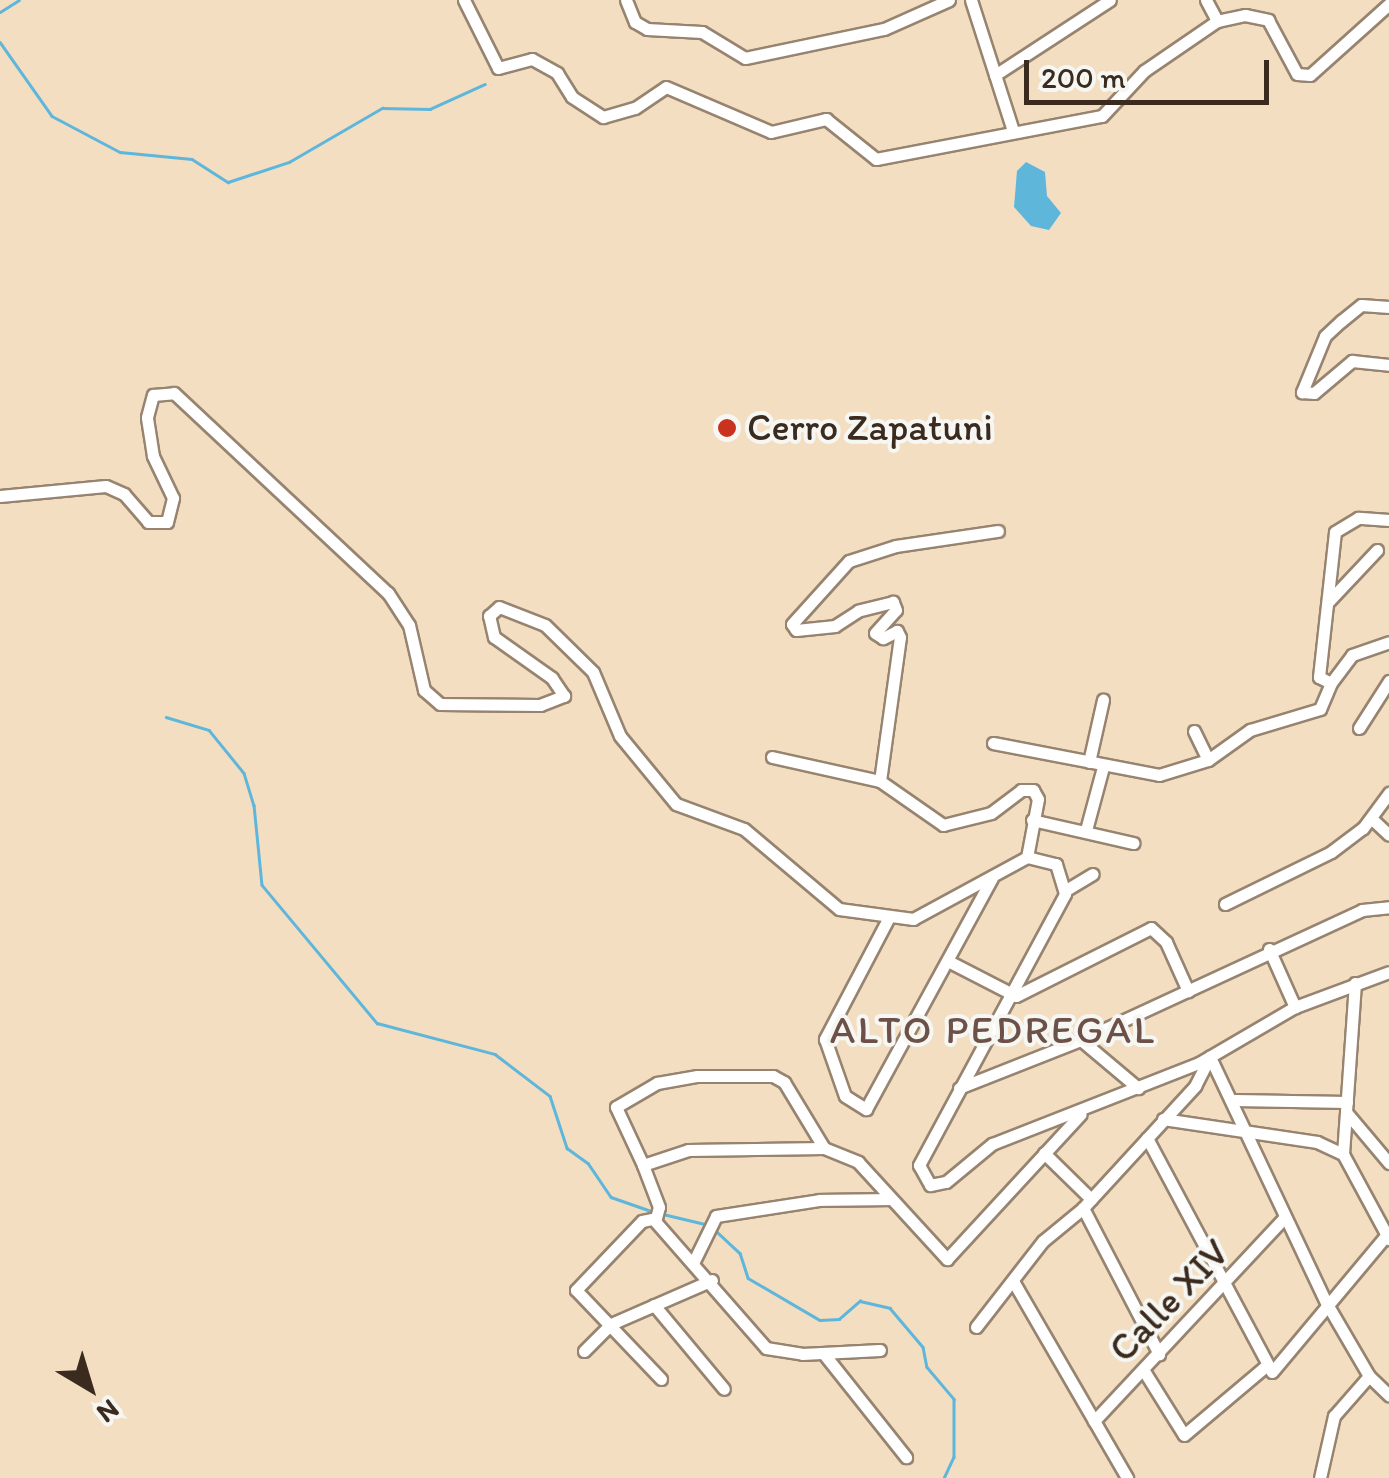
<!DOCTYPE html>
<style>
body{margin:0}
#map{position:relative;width:1389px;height:1478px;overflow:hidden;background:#f3dec2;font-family:Itim,sans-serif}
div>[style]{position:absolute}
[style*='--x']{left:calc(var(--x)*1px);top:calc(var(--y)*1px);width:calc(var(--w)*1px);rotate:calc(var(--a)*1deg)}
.water>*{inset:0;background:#5eb6db}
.stream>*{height:2.5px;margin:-1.25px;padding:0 1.25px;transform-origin:1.25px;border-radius:1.25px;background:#5eb6db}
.roads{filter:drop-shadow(2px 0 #978470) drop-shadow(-2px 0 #978470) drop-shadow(0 2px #978470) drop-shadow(0 -2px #978470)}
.minor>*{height:11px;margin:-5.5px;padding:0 5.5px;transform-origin:5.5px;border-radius:5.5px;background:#fff}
.dots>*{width:28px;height:28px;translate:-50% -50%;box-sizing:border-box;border:5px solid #f6f6f2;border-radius:50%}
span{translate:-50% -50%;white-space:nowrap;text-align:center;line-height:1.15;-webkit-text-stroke:8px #f6f6f2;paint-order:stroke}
.poi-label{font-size:38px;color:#3b2a1e}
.left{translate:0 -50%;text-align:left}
.street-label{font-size:38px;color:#3b2a1e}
.neighbourhood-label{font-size:40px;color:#6d5048;letter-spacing:2.5px}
.north{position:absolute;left:40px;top:1338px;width:100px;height:100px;-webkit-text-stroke:8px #f6f6f2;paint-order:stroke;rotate:142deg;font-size:28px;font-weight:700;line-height:40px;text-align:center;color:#3b2a1e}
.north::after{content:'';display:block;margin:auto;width:35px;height:45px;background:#3b2a1e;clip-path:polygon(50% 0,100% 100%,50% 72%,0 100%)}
.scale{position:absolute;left:1024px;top:60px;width:245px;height:45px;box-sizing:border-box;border:5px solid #3b2a1e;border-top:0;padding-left:12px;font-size:30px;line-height:35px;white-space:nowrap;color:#3b2a1e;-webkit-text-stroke:8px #f6f6f2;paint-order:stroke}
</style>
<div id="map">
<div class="water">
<div style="clip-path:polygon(1026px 162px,1045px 172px,1047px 196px,1061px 213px,1049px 230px,1031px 226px,1014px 207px,1017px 171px)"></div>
</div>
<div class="stream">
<div style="--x:0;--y:12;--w:22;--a:-32"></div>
<div style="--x:0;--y:42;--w:90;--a:54.9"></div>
<div style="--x:52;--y:116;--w:77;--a:27.9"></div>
<div style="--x:120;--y:152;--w:72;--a:5.6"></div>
<div style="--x:192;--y:159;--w:43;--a:32.6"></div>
<div style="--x:228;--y:182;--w:64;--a:-18.2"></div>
<div style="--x:289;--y:162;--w:108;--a:-30.1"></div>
<div style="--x:382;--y:108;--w:48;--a:1.2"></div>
<div style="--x:430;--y:109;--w:60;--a:-24.4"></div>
<div style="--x:166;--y:717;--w:45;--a:16.8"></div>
<div style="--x:209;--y:730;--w:55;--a:50.9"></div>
<div style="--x:244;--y:773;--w:34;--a:73"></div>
<div style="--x:254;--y:805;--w:80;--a:84.3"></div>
<div style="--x:262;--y:885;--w:180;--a:50.2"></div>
<div style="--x:377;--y:1023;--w:122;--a:14.7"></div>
<div style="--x:495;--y:1054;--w:69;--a:37.4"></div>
<div style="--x:550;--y:1096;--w:55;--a:71.9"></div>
<div style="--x:567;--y:1148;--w:26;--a:36"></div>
<div style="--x:588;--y:1163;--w:41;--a:55.9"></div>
<div style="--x:611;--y:1197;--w:42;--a:19.3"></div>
<div style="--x:663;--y:1214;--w:47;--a:13.4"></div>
<div style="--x:715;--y:1230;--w:34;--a:43"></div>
<div style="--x:740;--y:1253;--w:26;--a:72"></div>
<div style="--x:748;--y:1278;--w:83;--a:30.3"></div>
<div style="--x:820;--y:1320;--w:19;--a:-3"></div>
<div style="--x:839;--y:1319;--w:28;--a:-41"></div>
<div style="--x:860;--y:1301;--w:31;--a:13"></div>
<div style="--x:890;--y:1308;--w:51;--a:49.8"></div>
<div style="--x:923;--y:1347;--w:20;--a:79"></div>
<div style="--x:927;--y:1367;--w:42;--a:49.8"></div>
<div style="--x:954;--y:1399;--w:58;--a:90"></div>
<div style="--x:954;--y:1457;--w:23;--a:115"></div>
</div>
<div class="roads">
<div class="minor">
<div style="--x:464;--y:0;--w:76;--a:63.4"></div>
<div style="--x:498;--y:68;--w:35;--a:-15"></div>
<div style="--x:532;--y:59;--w:29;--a:29"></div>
<div style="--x:557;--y:73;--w:28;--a:58"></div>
<div style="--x:572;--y:97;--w:37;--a:33"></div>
<div style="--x:603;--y:117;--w:33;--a:-16"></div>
<div style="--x:635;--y:108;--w:37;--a:-34"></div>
<div style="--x:666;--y:87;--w:114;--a:23.2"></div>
<div style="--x:771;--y:132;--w:57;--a:-13.3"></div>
<div style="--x:826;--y:119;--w:64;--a:38.7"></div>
<div style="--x:876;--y:159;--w:230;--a:-10.8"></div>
<div style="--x:1102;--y:116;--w:62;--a:-47"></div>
<div style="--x:1144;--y:71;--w:88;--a:-34.4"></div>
<div style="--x:1217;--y:21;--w:29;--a:-12"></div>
<div style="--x:1245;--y:15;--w:24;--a:12"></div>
<div style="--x:1268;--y:20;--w:61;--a:61.8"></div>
<div style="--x:1297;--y:74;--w:13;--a:4"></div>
<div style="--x:1310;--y:75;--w:106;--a:-41.9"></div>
<div style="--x:626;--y:0;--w:24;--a:68"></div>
<div style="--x:635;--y:22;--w:14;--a:30"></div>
<div style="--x:647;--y:29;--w:55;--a:3.1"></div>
<div style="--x:702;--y:32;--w:50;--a:31.2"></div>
<div style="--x:745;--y:58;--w:142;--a:-11.8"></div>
<div style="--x:884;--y:29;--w:71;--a:-24"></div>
<div style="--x:971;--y:0;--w:138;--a:72.2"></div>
<div style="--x:1206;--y:0;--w:24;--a:62"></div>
<div style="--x:995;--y:75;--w:137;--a:-33.1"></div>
<div style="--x:1389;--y:307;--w:28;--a:-176"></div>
<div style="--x:1361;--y:305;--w:26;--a:141"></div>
<div style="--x:1341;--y:321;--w:22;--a:137"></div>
<div style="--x:1325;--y:336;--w:61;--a:112.3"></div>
<div style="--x:1302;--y:392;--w:12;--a:5"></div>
<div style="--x:1314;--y:393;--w:50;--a:-40.1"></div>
<div style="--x:1352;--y:361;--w:37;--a:6"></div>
<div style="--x:0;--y:496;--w:106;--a:-5.4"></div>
<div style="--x:106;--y:486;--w:20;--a:24"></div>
<div style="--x:124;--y:494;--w:37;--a:49"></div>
<div style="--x:148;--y:522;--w:19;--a:0"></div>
<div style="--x:167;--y:522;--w:25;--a:-76"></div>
<div style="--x:173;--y:498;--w:47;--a:-115.5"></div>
<div style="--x:153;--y:456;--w:39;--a:-99"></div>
<div style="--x:147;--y:417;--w:23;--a:-75"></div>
<div style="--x:153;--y:395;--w:21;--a:-5"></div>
<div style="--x:174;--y:393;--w:293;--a:43.1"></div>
<div style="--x:388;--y:593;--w:38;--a:57"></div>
<div style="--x:409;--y:625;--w:67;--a:77"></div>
<div style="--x:424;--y:690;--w:21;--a:41"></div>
<div style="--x:440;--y:704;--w:100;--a:0.6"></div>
<div style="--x:540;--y:705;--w:26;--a:-21"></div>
<div style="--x:564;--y:696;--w:22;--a:-124"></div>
<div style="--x:552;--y:678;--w:71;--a:-144.7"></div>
<div style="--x:494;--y:637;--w:22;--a:-103"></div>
<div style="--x:489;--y:616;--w:13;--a:-42"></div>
<div style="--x:499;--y:607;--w:49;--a:21.4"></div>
<div style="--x:545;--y:625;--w:67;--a:44.4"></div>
<div style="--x:593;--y:672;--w:69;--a:67.1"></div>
<div style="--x:620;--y:736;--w:88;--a:50.5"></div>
<div style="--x:676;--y:804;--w:72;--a:20.2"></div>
<div style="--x:744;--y:829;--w:124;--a:40.1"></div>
<div style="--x:839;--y:909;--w:75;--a:7.7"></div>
<div style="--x:913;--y:919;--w:130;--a:-28.5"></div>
<div style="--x:1027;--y:857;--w:30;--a:14"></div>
<div style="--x:1056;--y:864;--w:31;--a:73"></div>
<div style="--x:1065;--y:894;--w:308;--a:118.3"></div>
<div style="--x:919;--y:1165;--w:23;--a:61"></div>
<div style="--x:930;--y:1185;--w:16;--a:-11"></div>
<div style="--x:946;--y:1182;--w:60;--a:-39.6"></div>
<div style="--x:992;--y:1144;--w:222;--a:-21.4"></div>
<div style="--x:1199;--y:1063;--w:111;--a:-30.3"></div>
<div style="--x:1295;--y:1007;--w:100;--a:-20.4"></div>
<div style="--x:1389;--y:520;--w:31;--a:-176"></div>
<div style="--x:1358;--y:518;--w:27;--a:149"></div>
<div style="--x:1335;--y:532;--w:146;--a:96.3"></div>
<div style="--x:1319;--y:677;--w:13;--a:27"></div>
<div style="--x:1331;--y:683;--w:35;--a:-53"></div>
<div style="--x:1352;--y:655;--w:39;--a:-19"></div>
<div style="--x:1329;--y:601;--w:70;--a:-46.7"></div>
<div style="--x:1359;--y:728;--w:56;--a:-57.4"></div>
<div style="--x:1194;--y:731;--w:32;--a:64"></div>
<div style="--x:993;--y:743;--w:169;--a:10.9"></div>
<div style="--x:1159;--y:775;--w:51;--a:-17"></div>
<div style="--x:1208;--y:760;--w:52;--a:-35.5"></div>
<div style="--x:1250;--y:730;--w:73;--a:-16.7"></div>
<div style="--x:1320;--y:709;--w:28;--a:-67"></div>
<div style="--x:772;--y:757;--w:111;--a:12.5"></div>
<div style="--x:880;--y:781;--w:77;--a:34.9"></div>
<div style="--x:943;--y:825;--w:49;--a:-14"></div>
<div style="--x:991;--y:813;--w:38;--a:-37"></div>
<div style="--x:1021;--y:790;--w:12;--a:0"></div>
<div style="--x:1033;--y:790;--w:10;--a:61"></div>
<div style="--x:1038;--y:799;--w:59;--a:100.7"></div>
<div style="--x:1089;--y:762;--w:64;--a:-77.3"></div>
<div style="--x:880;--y:781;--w:145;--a:-82.1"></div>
<div style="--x:900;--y:637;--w:7;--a:-117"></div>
<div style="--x:897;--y:631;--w:16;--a:153"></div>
<div style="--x:883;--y:638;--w:9;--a:-148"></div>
<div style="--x:875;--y:633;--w:31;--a:-48"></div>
<div style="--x:896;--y:610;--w:9;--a:-111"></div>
<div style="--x:893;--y:602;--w:36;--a:166"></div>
<div style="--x:858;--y:611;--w:27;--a:147"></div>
<div style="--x:835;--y:626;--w:39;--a:174"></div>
<div style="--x:796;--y:630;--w:7;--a:-124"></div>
<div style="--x:792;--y:624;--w:85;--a:-47.9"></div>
<div style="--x:849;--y:561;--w:49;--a:-17.7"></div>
<div style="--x:896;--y:546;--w:103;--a:-8.4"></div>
<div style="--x:1372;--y:819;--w:23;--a:43"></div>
<div style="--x:1032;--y:820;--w:104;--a:12.8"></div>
<div style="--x:1086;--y:830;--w:65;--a:-74.9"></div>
<div style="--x:1066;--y:890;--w:31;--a:-31"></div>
<div style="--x:1225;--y:904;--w:118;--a:-26.1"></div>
<div style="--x:1331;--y:852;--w:40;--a:-37"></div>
<div style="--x:1363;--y:828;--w:44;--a:-53.4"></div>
<div style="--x:888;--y:919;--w:136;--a:117.7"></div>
<div style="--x:825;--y:1039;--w:60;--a:70.7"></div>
<div style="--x:845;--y:1096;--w:25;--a:32"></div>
<div style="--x:866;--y:1109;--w:263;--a:-61.4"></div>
<div style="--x:1269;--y:949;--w:64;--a:65.9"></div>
<div style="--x:948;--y:961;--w:76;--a:27.2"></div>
<div style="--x:1355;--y:983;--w:129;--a:94"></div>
<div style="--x:1346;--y:1112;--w:67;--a:49.9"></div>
<div style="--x:1016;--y:996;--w:151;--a:-26.7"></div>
<div style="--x:1151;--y:928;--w:21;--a:43"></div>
<div style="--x:1166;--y:942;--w:54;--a:65.8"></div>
<div style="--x:1081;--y:1040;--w:75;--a:40.1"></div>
<div style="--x:1210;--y:1057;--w:273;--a:64.7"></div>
<div style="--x:1327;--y:1304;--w:83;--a:59.7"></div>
<div style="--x:1369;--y:1376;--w:28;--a:44"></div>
<div style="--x:959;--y:1088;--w:131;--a:-21.5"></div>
<div style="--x:1081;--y:1040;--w:310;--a:-24.8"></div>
<div style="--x:1362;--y:910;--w:27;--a:-6"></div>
<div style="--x:1235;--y:1100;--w:112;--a:1"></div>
<div style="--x:1346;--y:1112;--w:42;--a:94.1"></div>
<div style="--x:1343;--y:1154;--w:97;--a:61.6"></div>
<div style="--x:1163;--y:1119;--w:156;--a:8.5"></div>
<div style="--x:1317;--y:1142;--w:29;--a:25"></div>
<div style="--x:1147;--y:1138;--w:265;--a:61.9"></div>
<div style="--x:1272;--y:1372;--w:182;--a:-50.1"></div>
<div style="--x:1044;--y:1153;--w:66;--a:44.4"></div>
<div style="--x:643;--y:1165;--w:64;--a:-115"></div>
<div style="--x:616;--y:1107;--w:48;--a:-30.3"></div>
<div style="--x:657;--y:1083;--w:41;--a:-9.9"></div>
<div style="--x:697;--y:1076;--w:76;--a:0"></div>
<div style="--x:773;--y:1076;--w:13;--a:29"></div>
<div style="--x:784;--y:1082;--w:77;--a:58.8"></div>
<div style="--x:1083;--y:1208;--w:165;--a:62.5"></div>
<div style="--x:654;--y:1220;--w:170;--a:48.8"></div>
<div style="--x:766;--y:1348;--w:36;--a:9"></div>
<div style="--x:802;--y:1354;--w:78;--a:-2.9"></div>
<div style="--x:694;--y:1261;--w:50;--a:-63.9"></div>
<div style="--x:716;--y:1216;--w:104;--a:-8.8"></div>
<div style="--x:819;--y:1200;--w:70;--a:-0.8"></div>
<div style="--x:1013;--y:1281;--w:228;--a:59.9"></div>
<div style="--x:654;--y:1305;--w:109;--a:50.2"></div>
<div style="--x:976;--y:1327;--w:109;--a:-52.1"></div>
<div style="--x:1043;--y:1241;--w:52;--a:-39.5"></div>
<div style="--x:1083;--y:1208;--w:166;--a:-47.4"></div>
<div style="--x:1195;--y:1086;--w:33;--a:-63"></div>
<div style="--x:584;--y:1351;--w:38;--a:-45"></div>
<div style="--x:611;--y:1324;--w:110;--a:-23.5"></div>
<div style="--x:824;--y:1354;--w:132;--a:51.5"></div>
<div style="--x:1144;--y:1371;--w:75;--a:58"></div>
<div style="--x:1184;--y:1435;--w:107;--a:-40.1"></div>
<div style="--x:661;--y:1379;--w:123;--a:-133.7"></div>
<div style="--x:576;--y:1290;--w:95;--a:-46.3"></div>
<div style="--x:642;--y:1221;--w:14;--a:-12"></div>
<div style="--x:656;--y:1218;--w:11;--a:-75"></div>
<div style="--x:659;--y:1207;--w:45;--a:-110.9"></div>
<div style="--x:643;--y:1165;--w:47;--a:-18.4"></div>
<div style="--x:688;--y:1150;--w:136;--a:-0.8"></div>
<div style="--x:824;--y:1148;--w:37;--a:22"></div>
<div style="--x:858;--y:1162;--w:132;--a:47.5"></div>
<div style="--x:947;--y:1259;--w:197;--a:-47.3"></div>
<div style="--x:1094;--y:1421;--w:277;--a:-46.9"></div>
<div style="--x:1320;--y:1478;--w:64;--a:-77.3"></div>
<div style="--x:1334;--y:1416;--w:53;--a:-48.8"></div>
</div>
</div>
<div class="dots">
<div style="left:727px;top:428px;background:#c8321e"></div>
</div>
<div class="poi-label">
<span class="left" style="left:747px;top:428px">Cerro Zapatuni</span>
</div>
<div class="street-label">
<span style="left:1169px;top:1301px;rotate:-46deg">Calle XIV</span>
</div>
<div class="neighbourhood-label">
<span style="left:993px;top:1029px">ALTO PEDREGAL</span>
</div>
<div class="north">N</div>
<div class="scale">200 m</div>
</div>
